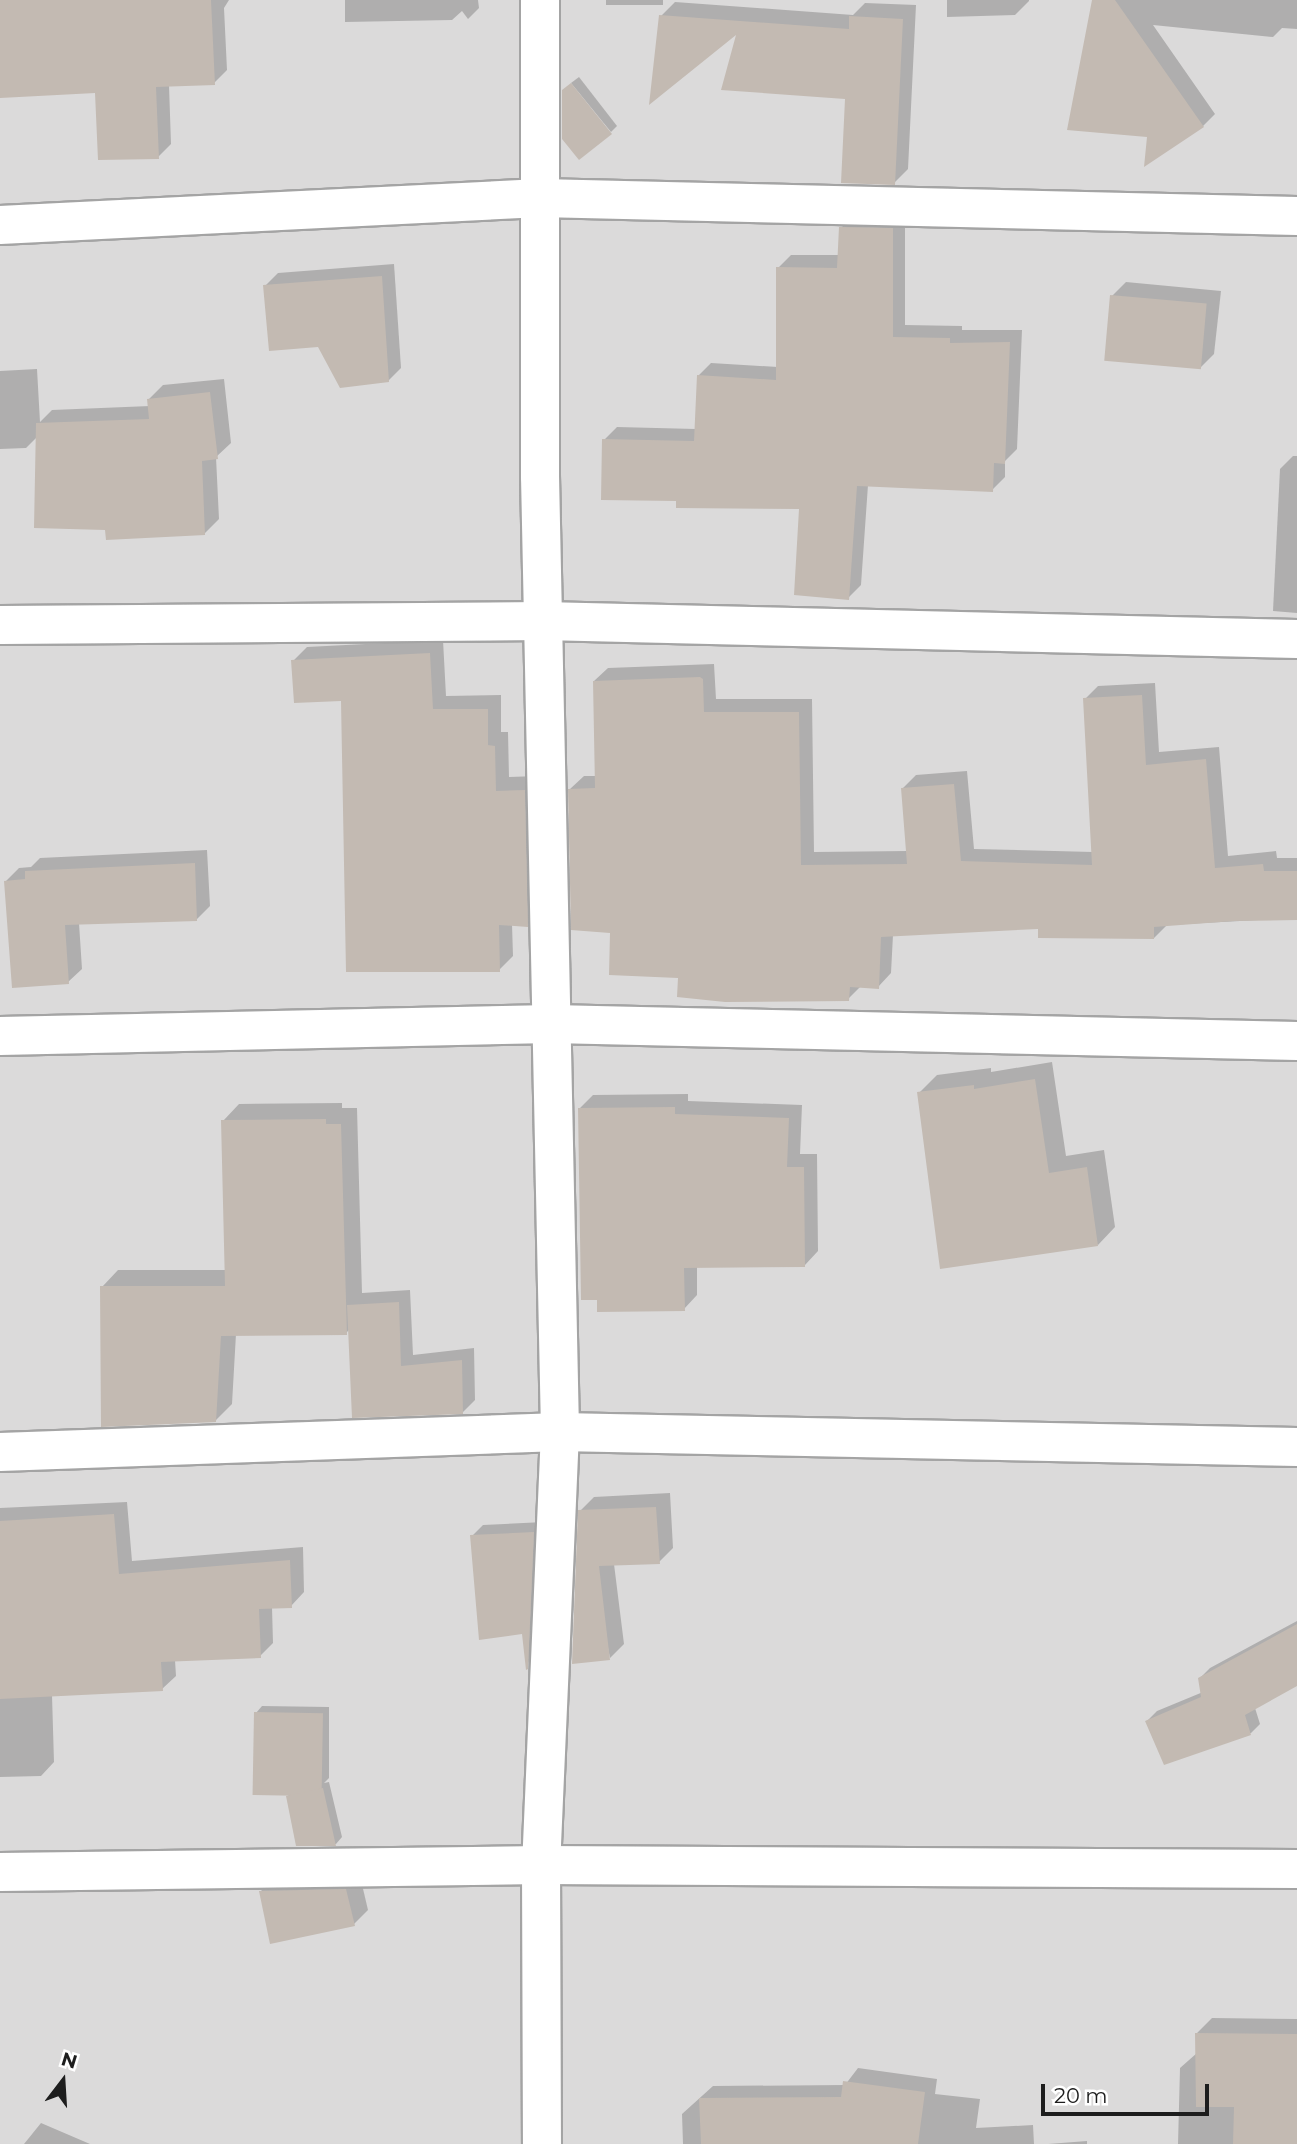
<!DOCTYPE html>
<style>
body{margin:0}
#map{position:relative;width:1297px;height:2144px;overflow:hidden;background:#efebe3;font-family:Montserrat,sans-serif}
div>[style]{position:absolute}
[style*='--x']{left:calc(var(--x)*1px);top:calc(var(--y)*1px);width:calc(var(--w)*1px);rotate:calc(var(--a)*1deg)}
.residential>*{inset:0;background:#dbdada;transform-origin:0 0}
.shadow>*{inset:0;background:#0003;transform-origin:0 0}
.building>*{inset:0;background:#c3bab2;transform-origin:0 0}
.roads{filter:drop-shadow(2px 0 #a4a4a4) drop-shadow(-2px 0 #a4a4a4) drop-shadow(0 2px #a4a4a4) drop-shadow(0 -2px #a4a4a4)}
.street>*{height:38px;margin:-19px;padding:0 19px;transform-origin:19px;border-radius:19px;background:#fff}
span{translate:-50% -50%;white-space:nowrap;text-align:center;line-height:1.15;-webkit-text-stroke:6px #fff;paint-order:stroke}
.north{position:absolute;left:28px;top:2046px;width:70px;height:70px;-webkit-text-stroke:5px #fff;paint-order:stroke;rotate:17deg;font-size:19px;font-weight:700;line-height:28px;text-align:center;color:#1d1d1d}
.north::after{content:'';display:block;margin:auto;width:24px;height:32px;background:#1d1d1d;clip-path:polygon(50% 0,100% 100%,50% 72%,0 100%)}
.scale{position:absolute;left:1041px;top:2084px;width:168px;height:32px;box-sizing:border-box;border:4px solid #1d1d1d;border-top:0;padding-left:9px;font-size:21px;line-height:24px;white-space:nowrap;color:#1d1d1d;-webkit-text-stroke:5px #fff;paint-order:stroke}
</style>
<div id="map">
<div class="residential">
<div style="left:0;top:0;width:1297px;height:2144px"></div>
</div>
<div class="shadow">
<div style="clip-path:polygon(0 0,229px 0,224px 8px,227px 70px,214px 83px,169px 85px,171px 144px,158px 157px,97px 91px,0 96px)"></div>
<div style="clip-path:polygon(345px 0,478px 0,479px 8px,468px 19px,462px 11px,452px 20px,345px 22px)"></div>
<div style="left:606px;top:0;width:57px;height:5px"></div>
<div style="clip-path:polygon(947px 0,1029px 0,1029px 1px,1015px 15px,947px 17px)"></div>
<div style="clip-path:polygon(1094px 0,1297px 0,1297px 29px,1282px 28px,1273px 37px,1153px 25px,1215px 114px,1203px 126px,1149px 135px)"></div>
<div style="clip-path:polygon(675px 2px,853px 15px,865px 3px,916px 5px,908px 169px,894px 183px,847px 98px,739px 30px,661px 16px)"></div>
<div style="clip-path:polygon(579px 77px,617px 126px,611px 132px,571px 83px)"></div>
<div style="clip-path:polygon(854px 215px,905px 216px,905px 325px,962px 326px,962px 330px,1022px 330px,1017px 449px,1005px 461px,1005px 477px,992px 490px,868px 485px,861px 585px,848px 598px,801px 507px,678px 500px,604px 440px,617px 427px,696px 429px,698px 376px,711px 363px,778px 367px,778px 268px,791px 255px,839px 255px,841px 228px)"></div>
<div style="clip-path:polygon(394px 264px,401px 368px,388px 381px,319px 345px,265px 286px,278px 273px)"></div>
<div style="clip-path:polygon(1126px 282px,1221px 291px,1214px 354px,1200px 368px,1112px 296px)"></div>
<div style="clip-path:polygon(37px 369px,40px 422px,52px 410px,150px 406px,149px 399px,163px 385px,224px 379px,231px 443px,216px 457px,219px 519px,204px 534px,107px 528px,38px 436px,26px 448px,0 449px,0 371px)"></div>
<div style="clip-path:polygon(1293px 456px,1297px 456px,1297px 613px,1273px 611px,1280px 469px)"></div>
<div style="clip-path:polygon(443px 640px,446px 696px,501px 695px,501px 732px,508px 732px,509px 777px,538px 776px,541px 911px,527px 925px,512px 924px,513px 956px,499px 970px,343px 699px,293px 661px,307px 647px)"></div>
<div style="clip-path:polygon(714px 664px,716px 699px,812px 699px,814px 852px,908px 851px,903px 788px,916px 775px,967px 771px,974px 849px,1093px 852px,1085px 699px,1098px 686px,1155px 683px,1159px 752px,1219px 747px,1228px 856px,1276px 851px,1277px 858px,1297px 858px,1297px 918px,1167px 925px,1154px 938px,1040px 927px,893px 935px,891px 973px,878px 987px,861px 986px,848px 999px,680px 977px,612px 931px,570px 789px,584px 776px,597px 776px,594px 681px,608px 668px)"></div>
<div style="clip-path:polygon(207px 850px,210px 906px,196px 920px,79px 923px,82px 969px,68px 982px,6px 881px,19px 868px,31px 867px,40px 858px)"></div>
<div style="clip-path:polygon(1052px 1062px,1066px 1156px,1104px 1150px,1115px 1227px,1098px 1245px,919px 1093px,937px 1075px,991px 1068px,991px 1072px)"></div>
<div style="clip-path:polygon(688px 1094px,688px 1101px,802px 1105px,800px 1154px,817px 1154px,818px 1251px,805px 1265px,697px 1266px,697px 1295px,684px 1309px,579px 1109px,593px 1095px)"></div>
<div style="clip-path:polygon(342px 1103px,342px 1108px,357px 1108px,362px 1293px,410px 1290px,413px 1355px,474px 1348px,475px 1400px,463px 1412px,350px 1329px,346px 1333px,236px 1334px,232px 1404px,215px 1421px,102px 1287px,118px 1270px,226px 1270px,223px 1121px,239px 1104px)"></div>
<div style="clip-path:polygon(670px 1493px,673px 1548px,659px 1562px,614px 1564px,624px 1644px,610px 1658px,580px 1511px,594px 1497px)"></div>
<div style="clip-path:polygon(127px 1502px,132px 1561px,303px 1547px,304px 1592px,291px 1606px,272px 1607px,273px 1643px,260px 1656px,175px 1660px,176px 1676px,162px 1689px,52px 1695px,54px 1762px,41px 1776px,0 1777px,0 1508px)"></div>
<div style="clip-path:polygon(544px 1522px,538px 1656px,529px 1666px,523px 1632px,472px 1536px,483px 1525px)"></div>
<div style="clip-path:polygon(1297px 1621px,1297px 1684px,1255px 1708px,1260px 1724px,1251px 1733px,1165px 1763px,1147px 1721px,1157px 1711px,1203px 1692px,1200px 1678px,1210px 1668px)"></div>
<div style="clip-path:polygon(262px 1706px,329px 1707px,329px 1778px,324px 1783px,329px 1782px,342px 1837px,336px 1844px,297px 1845px,288px 1796px,296px 1788px,256px 1713px)"></div>
<div style="clip-path:polygon(360px 1876px,368px 1910px,354px 1924px,261px 1891px,275px 1877px)"></div>
<div style="clip-path:polygon(1212px 2018px,1297px 2019px,1297px 2144px,1178px 2144px,1180px 2068px,1197px 2053px,1197px 2033px)"></div>
<div style="clip-path:polygon(858px 2068px,937px 2079px,935px 2094px,980px 2099px,976px 2128px,1033px 2125px,1034px 2144px,683px 2144px,682px 2114px,713px 2086px,845px 2085px)"></div>
<div style="clip-path:polygon(41px 2123px,90px 2144px,24px 2144px)"></div>
<div style="clip-path:polygon(1087px 2141px,1087px 2144px,1048px 2144px)"></div>
</div>
<div class="building">
<div style="clip-path:polygon(0 0,211px 0,215px 85px,156px 87px,159px 159px,98px 160px,95px 93px,0 98px)"></div>
<div style="clip-path:polygon(1092px 0,1115px 0,1204px 127px,1144px 167px,1147px 137px,1067px 130px)"></div>
<div style="clip-path:polygon(659px 15px,849px 29px,849px 16px,903px 19px,895px 185px,841px 183px,845px 99px,721px 90px,736px 35px,649px 105px)"></div>
<div style="clip-path:polygon(571px 83px,612px 134px,579px 160px,562px 139px,562px 90px)"></div>
<div style="clip-path:polygon(839px 227px,893px 228px,893px 337px,950px 338px,950px 343px,1010px 342px,1005px 464px,994px 463px,993px 492px,857px 486px,849px 600px,794px 595px,799px 509px,676px 508px,676px 501px,601px 500px,602px 439px,694px 441px,697px 375px,776px 380px,776px 267px,837px 268px)"></div>
<div style="clip-path:polygon(382px 276px,389px 382px,340px 388px,318px 347px,269px 351px,263px 285px)"></div>
<div style="left:1110px;top:295px;width:97px;height:66px;rotate:5deg"></div>
<div style="clip-path:polygon(210px 392px,218px 459px,202px 461px,205px 535px,106px 540px,105px 530px,34px 528px,36px 423px,149px 419px,147px 399px)"></div>
<div style="clip-path:polygon(430px 653px,433px 709px,488px 709px,488px 745px,495px 746px,496px 791px,525px 790px,528px 927px,499px 925px,500px 972px,346px 972px,341px 701px,294px 703px,291px 660px)"></div>
<div style="clip-path:polygon(700px 677px,703px 679px,704px 712px,799px 712px,801px 865px,907px 864px,901px 788px,954px 784px,961px 861px,1092px 865px,1083px 698px,1142px 695px,1146px 765px,1206px 759px,1215px 868px,1263px 864px,1264px 871px,1297px 871px,1297px 920px,1234px 921px,1154px 927px,1154px 939px,1038px 938px,1038px 929px,881px 937px,879px 989px,850px 987px,849px 1001px,725px 1002px,677px 997px,678px 978px,609px 975px,610px 933px,571px 930px,568px 789px,595px 788px,593px 681px)"></div>
<div style="clip-path:polygon(195px 863px,197px 921px,65px 925px,69px 984px,12px 988px,4px 881px,25px 879px,25px 871px)"></div>
<div style="clip-path:polygon(1035px 1079px,1049px 1173px,1087px 1167px,1098px 1246px,940px 1269px,917px 1092px,974px 1085px,974px 1089px)"></div>
<div style="clip-path:polygon(675px 1107px,675px 1114px,789px 1118px,787px 1167px,804px 1167px,805px 1267px,684px 1268px,685px 1311px,597px 1312px,597px 1300px,581px 1300px,578px 1108px)"></div>
<div style="clip-path:polygon(326px 1119px,326px 1124px,341px 1124px,347px 1335px,221px 1336px,216px 1422px,101px 1427px,100px 1286px,225px 1286px,221px 1120px)"></div>
<div style="clip-path:polygon(399px 1302px,401px 1366px,462px 1360px,463px 1414px,352px 1418px,347px 1305px)"></div>
<div style="clip-path:polygon(656px 1507px,660px 1564px,599px 1566px,610px 1660px,572px 1664px,578px 1510px)"></div>
<div style="clip-path:polygon(114px 1514px,119px 1574px,290px 1560px,292px 1608px,259px 1609px,261px 1658px,161px 1662px,163px 1691px,0 1699px,0 1521px)"></div>
<div style="clip-path:polygon(534px 1532px,528px 1669px,526px 1670px,522px 1634px,479px 1640px,470px 1535px)"></div>
<div style="clip-path:polygon(1297px 1624px,1297px 1686px,1245px 1715px,1251px 1735px,1164px 1765px,1145px 1721px,1201px 1697px,1198px 1678px)"></div>
<div style="left:254px;top:1712px;width:69px;height:83px;rotate:1deg"></div>
<div style="clip-path:polygon(323px 1788px,336px 1846px,296px 1846px,286px 1796px)"></div>
<div style="clip-path:polygon(346px 1889px,355px 1926px,270px 1944px,259px 1891px)"></div>
<div style="clip-path:polygon(1195px 2033px,1297px 2034px,1297px 2144px,1233px 2144px,1234px 2107px,1196px 2107px)"></div>
<div style="clip-path:polygon(843px 2081px,925px 2092px,918px 2144px,701px 2144px,699px 2098px,841px 2097px)"></div>
</div>
<div class="roads">
<div class="street">
<div style="--x:540;--y:0;--w:476;--a:90"></div>
<div style="--x:540;--y:476;--w:956;--a:88.8"></div>
<div style="--x:560;--y:1432;--w:737;--a:1.17"></div>
<div style="--x:0;--y:225;--w:541;--a:-2.86"></div>
<div style="--x:540;--y:198;--w:757;--a:1.36"></div>
<div style="--x:0;--y:625;--w:543;--a:-0.42"></div>
<div style="--x:543;--y:621;--w:754;--a:1.37"></div>
<div style="--x:0;--y:1036;--w:552;--a:-1.25"></div>
<div style="--x:552;--y:1024;--w:745;--a:1.31"></div>
<div style="--x:0;--y:1452;--w:560;--a:-2.05"></div>
<div style="--x:560;--y:1432;--w:433;--a:92.5"></div>
<div style="--x:541;--y:1865;--w:279;--a:89.8"></div>
<div style="--x:0;--y:1872;--w:541;--a:-0.74"></div>
<div style="--x:541;--y:1865;--w:756;--a:0.3"></div>
</div>
</div>
<div class="north">N</div>
<div class="scale">20 m</div>
</div>
